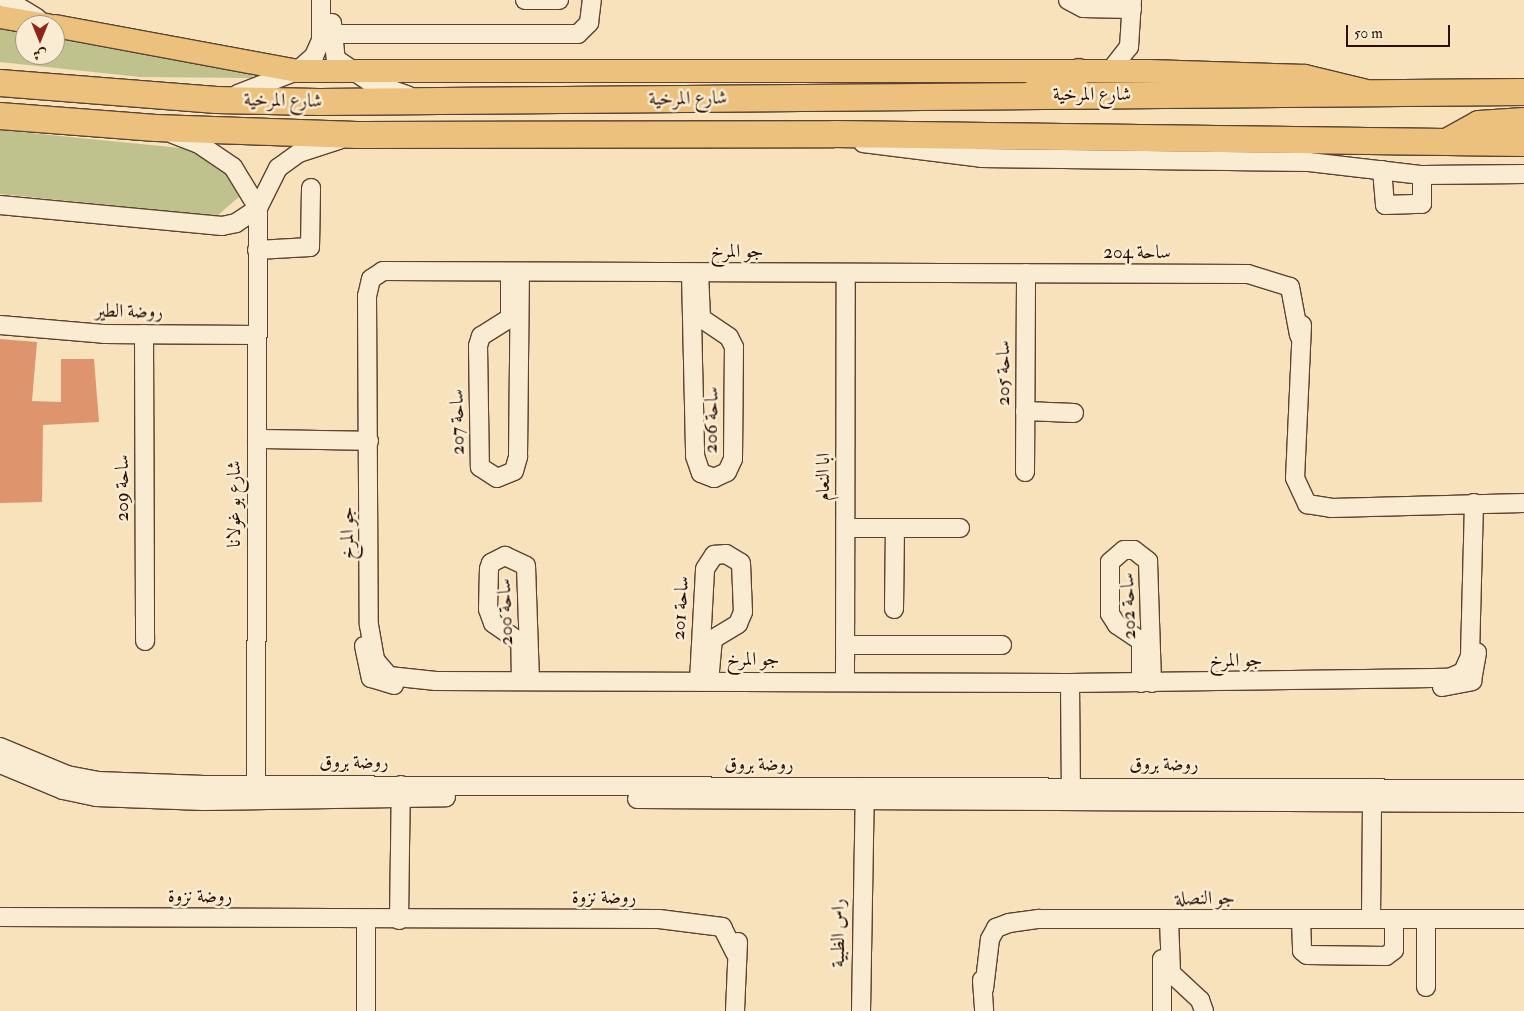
<!DOCTYPE html>
<meta charset="utf-8">
<style>
body{margin:0}
#map{position:relative;width:1524px;height:1011px;overflow:hidden;background:#f7e2bb;font-family:"IM FELL Double Pica",Amiri,serif}
div>[style]{position:absolute}
[style*='--x']{left:calc(var(--x)*1px);top:calc(var(--y)*1px);width:calc(var(--w)*1px);rotate:calc(var(--a)*1deg)}
.green>*{inset:0;background:#c0c28e}
.building>*{inset:0;background:#de956e}
.roads{filter:drop-shadow(1px 0 #5c4330) drop-shadow(-1px 0 #5c4330) drop-shadow(0 1px #5c4330) drop-shadow(0 -1px #5c4330)}
.minor>*{height:18px;margin:-9px;padding:0 9px;transform-origin:9px;border-radius:9px;background:#faecd3}
.major>*{height:22px;margin:-11px;padding:0 11px;transform-origin:11px;border-radius:11px;background:#ecc17e}
.highway>*{height:26px;margin:-13px;padding:0 13px;transform-origin:13px;border-radius:13px;background:#ecc17e}
span{translate:-50% -50%;white-space:nowrap;text-align:center;line-height:1.15;-webkit-text-stroke:5px #faecd3;paint-order:stroke}
.street-label{font-size:19px;color:#290e01}
.north{position:absolute;left:15px;top:15px;width:50px;height:50px;box-sizing:border-box;background:#faecd3;border:1px solid #a6937f;border-radius:50%;rotate:180deg;font-size:14px;font-weight:700;line-height:20px;text-align:center;color:#290e01}
.north::after{content:'';display:block;margin:auto;width:18px;height:22px;background:#8f2418;clip-path:polygon(50% 0,100% 100%,50% 72%,0 100%)}
.scale{position:absolute;left:1346px;top:25px;width:104px;height:22px;box-sizing:border-box;border:2px solid #290e01;border-top:0;padding-left:6px;font-size:15px;line-height:18px;white-space:nowrap;color:#290e01;-webkit-text-stroke:4px #faecd3;paint-order:stroke}
</style>
<div id="map">
<div class="green">
<div style="clip-path:polygon(0 26px,25px 30px,25px 55px,55px 55px,55px 34px,252px 70px,253px 78px,140px 77px,0 62px)"></div>
<div style="clip-path:polygon(0 130px,191px 149px,224px 171px,240px 196px,217px 216px,0 194px)"></div>
</div>
<div class="building">
<div style="clip-path:polygon(0 339px,37px 342px,32px 401px,61px 402px,61px 359px,94px 359px,99px 422px,43px 425px,42px 502px,0 503px)"></div>
</div>
<div class="roads">
<div class="minor">
<div style="--x:7;--y:0;--w:35;--a:31"></div>
<div style="--x:525;--y:0;--w:34;--a:0"></div>
<div style="--x:1068;--y:0;--w:17;--a:28"></div>
<div style="--x:1083;--y:8;--w:49;--a:1.2"></div>
<div style="--x:332;--y:23;--w:36;--a:84"></div>
<div style="--x:336;--y:59;--w:41;--a:34.1"></div>
<div style="--x:370;--y:82;--w:41;--a:19.7"></div>
<div style="--x:332;--y:34;--w:246;--a:0"></div>
<div style="--x:578;--y:34;--w:16;--a:-45"></div>
<div style="--x:589;--y:23;--w:23;--a:-83"></div>
<div style="--x:1110;--y:71;--w:31;--a:-52"></div>
<div style="--x:1129;--y:47;--w:47;--a:-86.3"></div>
<div style="--x:238;--y:94;--w:63;--a:-21.3"></div>
<div style="--x:297;--y:71;--w:23;--a:-41"></div>
<div style="--x:314;--y:56;--w:17;--a:-66"></div>
<div style="--x:321;--y:40;--w:40;--a:-90"></div>
<div style="--x:173;--y:134;--w:28;--a:21"></div>
<div style="--x:199;--y:144;--w:41;--a:34.1"></div>
<div style="--x:233;--y:167;--w:48;--a:58.6"></div>
<div style="--x:863;--y:143;--w:119;--a:7.2"></div>
<div style="--x:981;--y:158;--w:328;--a:0.7"></div>
<div style="--x:1309;--y:162;--w:114;--a:6.6"></div>
<div style="--x:1422;--y:175;--w:102;--a:-0.6"></div>
<div style="--x:1382;--y:170;--w:35;--a:85"></div>
<div style="--x:1385;--y:205;--w:37;--a:-2"></div>
<div style="--x:1422;--y:204;--w:29;--a:-90"></div>
<div style="--x:0;--y:205;--w:223;--a:5.4"></div>
<div style="--x:222;--y:226;--w:14;--a:-12"></div>
<div style="--x:236;--y:223;--w:27;--a:-34"></div>
<div style="--x:257;--y:250;--w:53;--a:-3.2"></div>
<div style="--x:310;--y:247;--w:59;--a:-89"></div>
<div style="--x:510;--y:273;--w:45;--a:90"></div>
<div style="--x:510;--y:318;--w:34;--a:148"></div>
<div style="--x:481;--y:336;--w:10;--a:107"></div>
<div style="--x:478;--y:346;--w:121;--a:89.1"></div>
<div style="--x:480;--y:467;--w:20;--a:33"></div>
<div style="--x:497;--y:478;--w:18;--a:-22"></div>
<div style="--x:514;--y:471;--w:15;--a:-74"></div>
<div style="--x:518;--y:457;--w:184;--a:-89.4"></div>
<div style="--x:691;--y:273;--w:183;--a:88.7"></div>
<div style="--x:695;--y:456;--w:18;--a:71"></div>
<div style="--x:701;--y:473;--w:14;--a:21"></div>
<div style="--x:714;--y:478;--w:14;--a:-25"></div>
<div style="--x:727;--y:472;--w:14;--a:-65"></div>
<div style="--x:733;--y:459;--w:112;--a:-89.5"></div>
<div style="--x:734;--y:347;--w:11;--a:-117"></div>
<div style="--x:729;--y:337;--w:34;--a:-146"></div>
<div style="--x:701;--y:318;--w:45;--a:-92.5"></div>
<div style="--x:0;--y:325;--w:104;--a:4.9"></div>
<div style="--x:104;--y:334;--w:153;--a:0.4"></div>
<div style="--x:1302;--y:325;--w:153;--a:92.6"></div>
<div style="--x:1295;--y:478;--w:29;--a:65"></div>
<div style="--x:1307;--y:504;--w:24;--a:9"></div>
<div style="--x:1331;--y:508;--w:193;--a:-1.5"></div>
<div style="--x:144;--y:334;--w:307;--a:89.8"></div>
<div style="--x:1299;--y:335;--w:49;--a:-100.6"></div>
<div style="--x:1290;--y:287;--w:44;--a:-162.8"></div>
<div style="--x:1248;--y:274;--w:865;--a:-179.8"></div>
<div style="--x:383;--y:271;--w:14;--a:146"></div>
<div style="--x:371;--y:279;--w:17;--a:103"></div>
<div style="--x:367;--y:296;--w:329;--a:89.7"></div>
<div style="--x:369;--y:625;--w:36;--a:80"></div>
<div style="--x:375;--y:660;--w:21;--a:49"></div>
<div style="--x:389;--y:676;--w:47;--a:6.1"></div>
<div style="--x:436;--y:681;--w:634;--a:0.18"></div>
<div style="--x:1070;--y:683;--w:379;--a:-0.8"></div>
<div style="--x:1449;--y:678;--w:15;--a:-23"></div>
<div style="--x:1463;--y:672;--w:17;--a:-66"></div>
<div style="--x:1470;--y:656;--w:153;--a:-88.5"></div>
<div style="--x:1025;--y:411;--w:49;--a:2.3"></div>
<div style="--x:257;--y:439;--w:112;--a:1"></div>
<div style="--x:1025;--y:472;--w:199;--a:-89.7"></div>
<div style="--x:846;--y:528;--w:114;--a:0"></div>
<div style="--x:894;--y:609;--w:81;--a:-89.3"></div>
<div style="--x:845;--y:645;--w:157;--a:0"></div>
<div style="--x:364;--y:646;--w:33;--a:78"></div>
<div style="--x:371;--y:678;--w:24;--a:17"></div>
<div style="--x:521;--y:681;--w:39;--a:-91"></div>
<div style="--x:520;--y:642;--w:33;--a:-145"></div>
<div style="--x:493;--y:623;--w:15;--a:-110"></div>
<div style="--x:488;--y:609;--w:40;--a:-88.6"></div>
<div style="--x:489;--y:569;--w:6;--a:-72"></div>
<div style="--x:491;--y:563;--w:16;--a:-27"></div>
<div style="--x:505;--y:556;--w:23;--a:25"></div>
<div style="--x:526;--y:566;--w:115;--a:88"></div>
<div style="--x:699;--y:681;--w:112;--a:-86.9"></div>
<div style="--x:705;--y:569;--w:17;--a:-57"></div>
<div style="--x:714;--y:555;--w:12;--a:-5"></div>
<div style="--x:726;--y:554;--w:17;--a:31"></div>
<div style="--x:741;--y:563;--w:49;--a:87.7"></div>
<div style="--x:743;--y:612;--w:13;--a:113"></div>
<div style="--x:738;--y:624;--w:29;--a:149"></div>
<div style="--x:713;--y:639;--w:42;--a:95.4"></div>
<div style="--x:845;--y:682;--w:409;--a:-89.9"></div>
<div style="--x:1070;--y:683;--w:113;--a:89.5"></div>
<div style="--x:1141;--y:683;--w:42;--a:-90"></div>
<div style="--x:1141;--y:641;--w:29;--a:-146"></div>
<div style="--x:1117;--y:625;--w:13;--a:-122"></div>
<div style="--x:1110;--y:614;--w:52;--a:-90"></div>
<div style="--x:1110;--y:562;--w:18;--a:-41"></div>
<div style="--x:1124;--y:550;--w:10;--a:0"></div>
<div style="--x:1134;--y:550;--w:18;--a:38"></div>
<div style="--x:1148;--y:561;--w:122;--a:88.1"></div>
<div style="--x:1442;--y:687;--w:31;--a:-11"></div>
<div style="--x:1472;--y:681;--w:29;--a:-80"></div>
<div style="--x:0;--y:747;--w:73;--a:22.7"></div>
<div style="--x:67;--y:775;--w:31;--a:11"></div>
<div style="--x:97;--y:781;--w:107;--a:2.1"></div>
<div style="--x:204;--y:785;--w:1320;--a:0.17"></div>
<div style="--x:0;--y:764;--w:68;--a:22.4"></div>
<div style="--x:63;--y:790;--w:34;--a:12"></div>
<div style="--x:96;--y:797;--w:108;--a:2.1"></div>
<div style="--x:204;--y:801;--w:242;--a:-0.9"></div>
<div style="--x:256;--y:796;--w:588;--a:-89.81"></div>
<div style="--x:258;--y:208;--w:45;--a:-63.4"></div>
<div style="--x:278;--y:168;--w:26;--a:-36"></div>
<div style="--x:299;--y:153;--w:42;--a:-18"></div>
<div style="--x:637;--y:799;--w:887;--a:0.26"></div>
<div style="--x:0;--y:917;--w:659;--a:0.17"></div>
<div style="--x:659;--y:919;--w:64;--a:7.2"></div>
<div style="--x:722;--y:927;--w:29;--a:63"></div>
<div style="--x:366;--y:919;--w:92;--a:90"></div>
<div style="--x:1301;--y:919;--w:32;--a:88"></div>
<div style="--x:1302;--y:951;--w:6;--a:39"></div>
<div style="--x:1307;--y:955;--w:79;--a:0.7"></div>
<div style="--x:1386;--y:956;--w:10;--a:-37"></div>
<div style="--x:1394;--y:950;--w:30;--a:-90"></div>
<div style="--x:1371;--y:919;--w:127;--a:-89.5"></div>
<div style="--x:399;--y:920;--w:135;--a:-89.2"></div>
<div style="--x:1169;--y:920;--w:53;--a:87.8"></div>
<div style="--x:1171;--y:973;--w:40;--a:43"></div>
<div style="--x:1200;--y:1000;--w:12;--a:70"></div>
<div style="--x:1162;--y:959;--w:52;--a:90"></div>
<div style="--x:982;--y:980;--w:31;--a:86"></div>
<div style="--x:1426;--y:987;--w:67;--a:-90"></div>
<div style="--x:984;--y:989;--w:50;--a:-83.2"></div>
<div style="--x:990;--y:939;--w:13;--a:-61"></div>
<div style="--x:996;--y:928;--w:14;--a:-21"></div>
<div style="--x:1009;--y:923;--w:30;--a:-8"></div>
<div style="--x:1039;--y:919;--w:485;--a:0"></div>
<div style="--x:735;--y:1011;--w:69;--a:-87.5"></div>
<div style="--x:861;--y:1011;--w:219;--a:-89"></div>
</div>
<div class="major">
<div style="--x:0;--y:17;--w:48;--a:9.7"></div>
<div style="--x:55;--y:26;--w:246;--a:10.5"></div>
<div style="--x:297;--y:71;--w:852;--a:0"></div>
<div style="--x:1149;--y:71;--w:156;--a:1.8"></div>
<div style="--x:1305;--y:76;--w:60;--a:13.6"></div>
</div>
<div class="highway">
<div style="--x:0;--y:83;--w:217;--a:4.5"></div>
<div style="--x:216;--y:100;--w:103;--a:1.1"></div>
<div style="--x:319;--y:102;--w:1205;--a:-0.48"></div>
<div style="--x:1035;--y:92;--w:48;--a:-24.4"></div>
<div style="--x:0;--y:116;--w:156;--a:4.4"></div>
<div style="--x:156;--y:128;--w:201;--a:2"></div>
<div style="--x:357;--y:135;--w:477;--a:-0.1"></div>
<div style="--x:834;--y:134;--w:690;--a:0.75"></div>
<div style="--x:1448;--y:141;--w:35;--a:-29"></div>
<div style="--x:1479;--y:124;--w:45;--a:-3.8"></div>
</div>
</div>
<div class="street-label">
<span style="left:1092px;top:95px">شارع المرخية</span>
<span style="left:688px;top:99px;rotate:-1deg">شارع المرخية</span>
<span style="left:283px;top:101px;rotate:1deg">شارع المرخية</span>
<span style="left:737px;top:252px">جو المرخ</span>
<span style="left:1137px;top:253px">ساحة 204</span>
<span style="left:129px;top:312px;rotate:1deg">روضة الطير</span>
<span style="left:1004px;top:373px;rotate:-90deg">ساحة 205</span>
<span style="left:712px;top:420px;rotate:-89deg">ساحة 206</span>
<span style="left:458px;top:422px;rotate:-91deg">ساحة 207</span>
<span style="left:824px;top:477px;rotate:-90deg">ابا النعام</span>
<span style="left:123px;top:488px;rotate:-90deg">ساحة 209</span>
<span style="left:235px;top:504px;rotate:-90deg">شارع بو غولانا</span>
<span style="left:348px;top:533px;rotate:-90deg">جو المرخ</span>
<span style="left:1129px;top:606px;rotate:-92deg">ساحة 202</span>
<span style="left:681px;top:608px;rotate:-86deg">ساحة 201</span>
<span style="left:506px;top:612px;rotate:-92deg">ساحة 200</span>
<span style="left:753px;top:660px">جو المرخ</span>
<span style="left:1236px;top:661px">جو المرخ</span>
<span style="left:354px;top:763px">روضة بروق</span>
<span style="left:759px;top:765px">روضة بروق</span>
<span style="left:1164px;top:765px">روضة بروق</span>
<span style="left:200px;top:897px">روضة نزوة</span>
<span style="left:604px;top:898px">روضة نزوة</span>
<span style="left:1205px;top:899px;rotate:-1deg">جو النصلة</span>
<span style="left:839px;top:933px;rotate:-90deg">راس الظبية</span>
</div>
<div class="north">ش</div>
<div class="scale">50 m</div>
</div>
